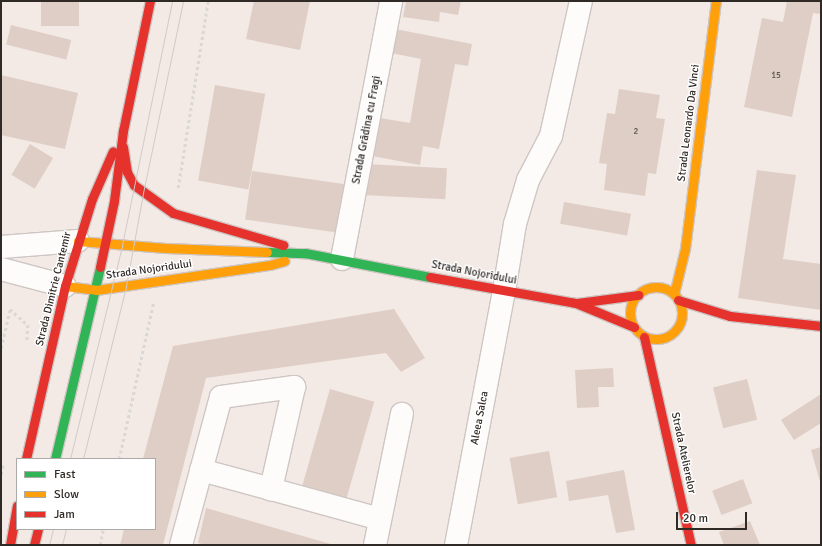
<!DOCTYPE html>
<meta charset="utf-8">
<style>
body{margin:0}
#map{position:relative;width:822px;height:546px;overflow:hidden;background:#f3e9e5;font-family:Signika,sans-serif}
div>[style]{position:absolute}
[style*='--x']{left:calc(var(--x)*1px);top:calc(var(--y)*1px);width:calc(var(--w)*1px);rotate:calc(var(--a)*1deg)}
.building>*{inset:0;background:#dfcec6;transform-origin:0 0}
.path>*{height:2.5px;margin-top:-1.25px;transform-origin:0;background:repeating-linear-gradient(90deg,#dad7d7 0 3px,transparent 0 6px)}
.roads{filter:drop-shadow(1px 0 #cec6c3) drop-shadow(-1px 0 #cec6c3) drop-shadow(0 1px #cec6c3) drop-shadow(0 -1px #cec6c3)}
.street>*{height:22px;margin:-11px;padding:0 11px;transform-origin:11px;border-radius:11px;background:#fdfcfb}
.fast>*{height:9px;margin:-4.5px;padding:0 4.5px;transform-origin:4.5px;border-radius:4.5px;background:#30b455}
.slow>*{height:9px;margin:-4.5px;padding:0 4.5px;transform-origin:4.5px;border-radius:4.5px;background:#ff9f0a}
.slow>.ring{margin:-4.5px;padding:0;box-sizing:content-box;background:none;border:9px solid #ff9f0a;border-radius:50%}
.jam>*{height:9px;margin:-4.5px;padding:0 4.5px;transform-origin:4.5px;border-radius:4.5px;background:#e5322d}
.tram>*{height:1px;margin:-0.5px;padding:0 0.5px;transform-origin:0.5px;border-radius:0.5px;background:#cecbca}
span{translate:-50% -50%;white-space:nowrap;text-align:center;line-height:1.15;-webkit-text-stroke:3px #fff;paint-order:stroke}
.number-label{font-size:9px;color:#5c534e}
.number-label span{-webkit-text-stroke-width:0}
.street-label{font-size:11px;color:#302a26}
.frame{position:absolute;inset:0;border:2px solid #302a26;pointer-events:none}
.legend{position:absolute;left:16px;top:458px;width:140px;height:72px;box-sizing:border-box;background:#fff;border:1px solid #acaaa8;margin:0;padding:5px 7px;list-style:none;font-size:12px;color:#302a26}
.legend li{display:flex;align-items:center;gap:8px;height:20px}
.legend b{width:20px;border:1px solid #acaaa8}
.scale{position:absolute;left:676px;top:512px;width:71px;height:18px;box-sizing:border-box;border:2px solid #302a26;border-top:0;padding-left:5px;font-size:12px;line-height:14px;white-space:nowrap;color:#302a26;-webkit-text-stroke:3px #fff;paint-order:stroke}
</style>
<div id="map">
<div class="building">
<div style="left:41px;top:1px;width:38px;height:25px"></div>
<div style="clip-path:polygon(254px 1px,310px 1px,300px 50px,246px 39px)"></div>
<div style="clip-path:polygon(406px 1px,461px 1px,458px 15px,440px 12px,439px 22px,403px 17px)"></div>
<div style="clip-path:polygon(787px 1px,821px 1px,821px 14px,813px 13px,792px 117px,744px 107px,762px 18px,783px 22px)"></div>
<div style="left:11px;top:25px;width:62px;height:20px;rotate:14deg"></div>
<div style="clip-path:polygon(395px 29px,472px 44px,468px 66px,455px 64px,439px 149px,423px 146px,420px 165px,367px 155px,374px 117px,410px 123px,421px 59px,391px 53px)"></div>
<div style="clip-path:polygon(1px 75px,78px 93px,65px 149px,1px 135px)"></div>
<div style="left:215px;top:85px;width:51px;height:97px;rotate:10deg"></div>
<div style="clip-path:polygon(619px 89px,660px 95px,656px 118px,665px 119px,656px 174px,648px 173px,645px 196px,604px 190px,607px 164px,599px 163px,607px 113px,615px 114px)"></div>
<div style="left:30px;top:144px;width:27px;height:36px;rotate:31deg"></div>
<div style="left:365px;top:164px;width:82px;height:31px;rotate:3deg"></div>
<div style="clip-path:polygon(757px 170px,796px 175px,783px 259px,821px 264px,821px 310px,738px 298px)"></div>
<div style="left:252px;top:171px;width:98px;height:49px;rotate:8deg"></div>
<div style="left:564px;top:202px;width:68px;height:22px;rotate:10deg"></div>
<div style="clip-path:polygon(394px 309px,425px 358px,401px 372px,386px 353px,206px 378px,163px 545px,120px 545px,124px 529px,155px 529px,155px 459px,143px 459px,173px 346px)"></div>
<div style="clip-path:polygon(613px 368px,614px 387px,598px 387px,599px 407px,577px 408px,575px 370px)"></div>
<div style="left:747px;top:379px;width:42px;height:35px;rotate:76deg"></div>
<div style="left:330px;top:389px;width:46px;height:100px;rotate:16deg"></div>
<div style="clip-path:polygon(821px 394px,821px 423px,794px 440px,781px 420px)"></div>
<div style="clip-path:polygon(821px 447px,821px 485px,811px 450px)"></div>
<div style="left:549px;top:451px;width:47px;height:40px;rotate:80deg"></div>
<div style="clip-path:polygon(624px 470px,635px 530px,616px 533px,608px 495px,569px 501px,566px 481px)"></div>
<div style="left:743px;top:479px;width:26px;height:33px;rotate:69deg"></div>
<div style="clip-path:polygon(206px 508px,334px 545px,206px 545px,198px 543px)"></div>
<div style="clip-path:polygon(750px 521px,760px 545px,724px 545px,719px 532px)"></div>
</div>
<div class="path">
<div style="--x:178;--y:188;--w:189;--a:-80.9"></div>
<div style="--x:10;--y:309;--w:24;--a:42"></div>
<div style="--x:28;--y:325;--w:17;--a:93"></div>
<div style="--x:1;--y:348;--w:40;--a:-77"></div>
<div style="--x:119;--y:459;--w:159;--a:-77.6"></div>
<div style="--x:1;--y:474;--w:9;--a:-77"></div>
<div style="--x:100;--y:545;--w:16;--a:-79"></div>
</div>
<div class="roads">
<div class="street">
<div style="--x:1;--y:247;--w:77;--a:-4.5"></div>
<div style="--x:342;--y:259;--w:263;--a:-79.2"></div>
<div style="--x:1;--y:269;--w:66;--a:14.9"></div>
<div style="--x:201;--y:470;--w:73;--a:15.2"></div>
<div style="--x:181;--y:545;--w:153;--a:-74.9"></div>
<div style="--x:221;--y:397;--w:74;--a:-7.8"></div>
<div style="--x:294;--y:387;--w:105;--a:102.7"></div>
<div style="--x:271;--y:489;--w:113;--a:15.4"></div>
<div style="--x:375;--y:545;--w:134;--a:-78.4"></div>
<div style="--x:456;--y:545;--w:258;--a:-79.3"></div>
<div style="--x:504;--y:291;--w:68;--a:-80.7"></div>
<div style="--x:515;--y:224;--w:46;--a:-73.5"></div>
<div style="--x:528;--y:180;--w:50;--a:-62.4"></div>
<div style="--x:551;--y:136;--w:138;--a:-77.5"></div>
</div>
<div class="fast">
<div style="--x:267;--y:252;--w:38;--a:2"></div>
<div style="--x:305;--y:253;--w:127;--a:10.9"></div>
<div style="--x:55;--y:459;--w:197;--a:-76.8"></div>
</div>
<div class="slow">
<div style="--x:78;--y:241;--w:88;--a:4.5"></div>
<div style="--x:166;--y:248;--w:101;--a:2.3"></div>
<div style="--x:65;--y:286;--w:31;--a:7"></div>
<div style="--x:96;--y:290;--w:176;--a:-8.2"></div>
<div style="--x:270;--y:265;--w:15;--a:-16"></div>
<div class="ring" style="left:630px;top:287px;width:43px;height:43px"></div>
<div style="--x:674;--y:294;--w:46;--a:-76.3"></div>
<div style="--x:685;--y:249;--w:250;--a:-82.9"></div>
</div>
<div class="jam">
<div style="--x:123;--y:147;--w:25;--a:81"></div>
<div style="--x:127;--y:172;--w:15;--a:62"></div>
<div style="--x:134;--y:185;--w:48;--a:35.7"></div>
<div style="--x:173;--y:213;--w:115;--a:16.2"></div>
<div style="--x:100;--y:267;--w:67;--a:-78"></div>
<div style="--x:114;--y:201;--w:71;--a:-82.7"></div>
<div style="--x:123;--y:131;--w:133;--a:-78.3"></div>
<div style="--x:430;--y:277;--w:148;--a:10.1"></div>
<div style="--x:576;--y:303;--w:63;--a:22.5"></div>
<div style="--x:678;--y:300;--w:54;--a:17.1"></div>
<div style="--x:730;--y:316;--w:92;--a:6.3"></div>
<div style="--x:577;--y:303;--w:62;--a:-7.5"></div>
<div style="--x:644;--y:337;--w:213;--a:77.3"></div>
<div style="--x:26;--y:459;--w:177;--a:-77.3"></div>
<div style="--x:65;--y:286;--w:91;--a:-72.8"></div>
<div style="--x:92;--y:199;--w:52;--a:-66.4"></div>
<div style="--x:10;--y:545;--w:40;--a:-80"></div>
<div style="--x:34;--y:545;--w:16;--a:-76"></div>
</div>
</div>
<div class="tram">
<div style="--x:70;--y:459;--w:220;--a:-76.3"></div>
<div style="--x:122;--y:245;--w:249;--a:-78.4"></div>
<div style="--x:83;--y:459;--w:178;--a:-76"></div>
<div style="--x:126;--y:286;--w:95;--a:-79.6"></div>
<div style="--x:143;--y:193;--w:196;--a:-78.2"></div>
<div style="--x:49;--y:545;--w:16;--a:-76"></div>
<div style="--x:62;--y:545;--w:16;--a:-76"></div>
</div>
<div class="number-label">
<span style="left:776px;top:76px">15</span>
<span style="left:636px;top:132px">2</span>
</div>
<div class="street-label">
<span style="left:689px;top:123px;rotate:-83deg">Strada Leonardo Da Vinci</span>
<span style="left:367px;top:130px;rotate:-79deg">Strada Grădina cu Fragi</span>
<span style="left:149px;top:270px;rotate:-8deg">Strada Nojoridului</span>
<span style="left:474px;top:273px;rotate:11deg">Strada Nojoridului</span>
<span style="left:54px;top:289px;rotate:-76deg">Strada Dimitrie Cantemir</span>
<span style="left:480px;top:418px;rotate:-79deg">Aleea Salca</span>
<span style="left:683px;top:453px;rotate:78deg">Strada Atelierelor</span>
</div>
<div class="frame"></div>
<ul class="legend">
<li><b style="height:5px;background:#30b455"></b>Fast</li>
<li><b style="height:5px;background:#ff9f0a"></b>Slow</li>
<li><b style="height:5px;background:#e5322d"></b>Jam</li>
</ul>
<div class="scale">20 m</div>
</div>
